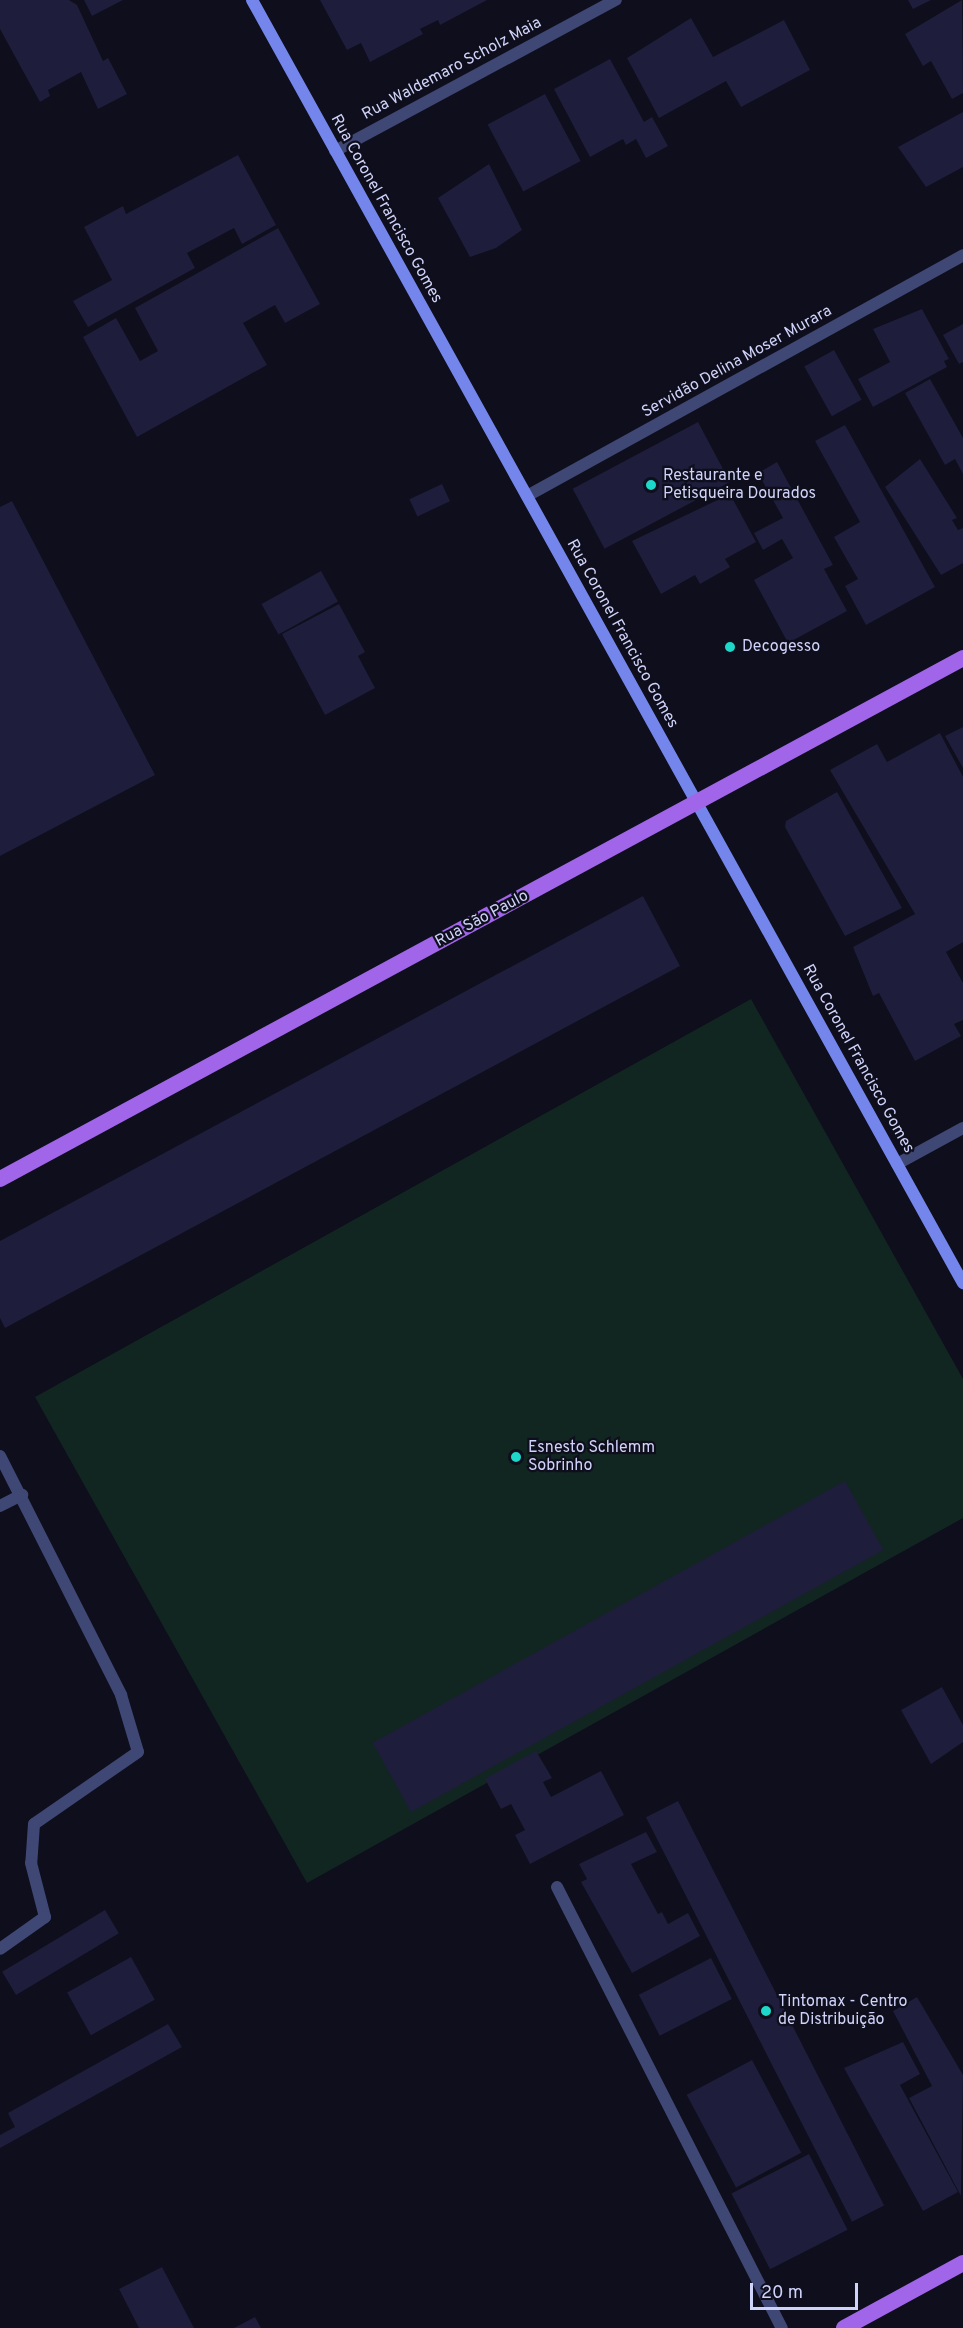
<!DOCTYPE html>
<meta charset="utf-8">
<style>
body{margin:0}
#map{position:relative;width:963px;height:2328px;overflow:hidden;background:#0e0e1c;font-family:Overpass,sans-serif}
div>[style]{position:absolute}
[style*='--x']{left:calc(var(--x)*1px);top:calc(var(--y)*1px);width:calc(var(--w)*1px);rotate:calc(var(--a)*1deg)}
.green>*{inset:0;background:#122621}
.building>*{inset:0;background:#1e1d3b;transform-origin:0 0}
.service>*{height:12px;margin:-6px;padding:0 6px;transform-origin:6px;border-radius:6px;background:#3f4775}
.minor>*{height:12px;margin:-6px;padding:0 6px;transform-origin:6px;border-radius:6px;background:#3f4775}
.secondary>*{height:12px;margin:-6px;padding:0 6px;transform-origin:6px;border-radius:6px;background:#7486ec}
.primary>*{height:16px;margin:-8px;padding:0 8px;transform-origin:8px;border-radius:8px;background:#a165ea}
.dots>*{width:16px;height:16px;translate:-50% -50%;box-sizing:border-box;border:3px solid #0e0e1c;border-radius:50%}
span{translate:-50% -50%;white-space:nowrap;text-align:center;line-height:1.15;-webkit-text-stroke:4.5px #0e0e1c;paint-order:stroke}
.street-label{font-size:16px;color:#d0d3f9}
.poi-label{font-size:16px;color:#d0d3f9}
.left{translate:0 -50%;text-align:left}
.scale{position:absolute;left:750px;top:2283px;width:108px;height:27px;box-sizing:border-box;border:3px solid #d0d3f9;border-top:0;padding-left:8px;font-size:18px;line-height:21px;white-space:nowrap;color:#d0d3f9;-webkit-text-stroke:4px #0e0e1c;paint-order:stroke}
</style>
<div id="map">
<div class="green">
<div style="clip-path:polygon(751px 999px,963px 1379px,963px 1518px,307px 1883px,35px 1397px)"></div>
</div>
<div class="building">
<div style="clip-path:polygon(0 0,69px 0,77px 5px,103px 61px,108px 58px,127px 94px,98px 109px,81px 72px,48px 90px,50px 96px,40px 102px,0 29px)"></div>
<div style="clip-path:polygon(84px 0,123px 0,92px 16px)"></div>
<div style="clip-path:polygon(320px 0,487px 0,440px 25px,438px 20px,420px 29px,423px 34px,370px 62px,361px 43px,347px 50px)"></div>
<div style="clip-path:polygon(908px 0,931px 0,913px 9px)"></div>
<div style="clip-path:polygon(962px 0,963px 93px,952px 99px,931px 61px,923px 66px,905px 34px)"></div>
<div style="clip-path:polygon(691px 18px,713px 57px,784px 20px,810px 70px,741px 107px,726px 81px,659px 118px,627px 58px)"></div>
<div style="clip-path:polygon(610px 59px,644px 122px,652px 117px,668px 146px,646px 158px,636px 139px,626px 145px,623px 139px,590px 157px,554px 89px)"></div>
<div style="left:545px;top:94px;width:76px;height:65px;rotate:62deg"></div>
<div style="clip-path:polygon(963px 112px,963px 167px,926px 187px,898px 147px)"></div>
<div style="clip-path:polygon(238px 155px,276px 225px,242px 244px,234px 228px,187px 253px,195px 268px,88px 327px,73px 301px,112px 280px,84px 227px,123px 206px,126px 214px)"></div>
<div style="clip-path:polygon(489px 164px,522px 230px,496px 248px,470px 257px,438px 198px)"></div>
<div style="clip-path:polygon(278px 228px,320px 304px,285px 323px,275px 305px,243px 323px,267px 365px,137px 437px,83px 337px,116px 318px,140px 361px,158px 351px,135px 308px)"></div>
<div style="clip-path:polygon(922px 309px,949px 359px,944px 361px,947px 367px,873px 407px,858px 379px,890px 362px,873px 329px)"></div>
<div style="clip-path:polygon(963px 324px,963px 362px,959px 364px,943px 335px)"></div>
<div style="left:834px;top:350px;width:57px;height:34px;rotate:61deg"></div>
<div style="clip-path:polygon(930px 379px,963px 438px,963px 474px,955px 459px,945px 465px,905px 393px)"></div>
<div style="left:698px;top:422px;width:68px;height:142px;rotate:62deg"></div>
<div style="clip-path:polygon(845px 425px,935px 587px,866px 625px,845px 586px,858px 579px,834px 537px,860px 522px,815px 441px)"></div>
<div style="clip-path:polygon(920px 459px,957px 518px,952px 520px,958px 530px,963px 528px,963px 563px,941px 575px,885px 487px)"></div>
<div style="clip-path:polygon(777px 462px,833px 565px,824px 569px,847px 611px,788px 643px,754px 580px,793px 558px,782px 539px,763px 550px,754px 533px,783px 518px,758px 473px)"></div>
<div style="left:442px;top:484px;width:19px;height:36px;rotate:65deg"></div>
<div style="clip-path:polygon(730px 494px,756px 542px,725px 559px,730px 567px,700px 584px,695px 575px,661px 594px,632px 541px)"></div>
<div style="clip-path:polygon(12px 501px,155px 775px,0 856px,0 507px)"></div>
<div style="left:321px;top:571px;width:35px;height:68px;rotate:61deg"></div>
<div style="clip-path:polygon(339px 604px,365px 652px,358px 656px,375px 688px,325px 715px,282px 634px)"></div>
<div style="clip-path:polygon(963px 727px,963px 768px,945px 736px)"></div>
<div style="clip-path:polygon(940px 733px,963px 777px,963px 942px,946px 952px,963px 983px,963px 1020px,954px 1024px,961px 1036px,915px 1061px,879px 993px,873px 996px,853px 947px,915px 914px,830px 770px,877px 744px,887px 762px)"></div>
<div style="clip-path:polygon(837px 792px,902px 908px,845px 936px,785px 827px,786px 821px)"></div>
<div style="clip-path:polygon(643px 896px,680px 966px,5px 1328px,0 1318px,0 1241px)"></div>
<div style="left:845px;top:1481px;width:79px;height:540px;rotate:61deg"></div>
<div style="clip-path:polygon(942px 1687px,963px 1725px,963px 1742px,931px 1764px,901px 1710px)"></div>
<div style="clip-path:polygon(536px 1751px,552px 1778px,543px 1782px,551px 1797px,601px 1771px,624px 1815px,530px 1864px,515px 1835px,525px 1830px,511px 1804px,501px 1809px,485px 1779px)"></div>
<div style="left:678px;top:1801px;width:454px;height:36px;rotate:63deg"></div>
<div style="clip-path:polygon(646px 1832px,657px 1852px,631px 1864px,658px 1914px,662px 1912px,668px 1924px,688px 1913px,700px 1936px,632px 1973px,581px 1882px,587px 1879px,579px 1864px)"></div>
<div style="left:105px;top:1910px;width:27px;height:120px;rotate:59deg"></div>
<div style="left:131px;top:1957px;width:49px;height:73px;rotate:61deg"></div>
<div style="left:711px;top:1958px;width:46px;height:81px;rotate:63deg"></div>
<div style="clip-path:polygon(917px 1997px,963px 2075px,961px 2196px,909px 2098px,932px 2086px,893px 2011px)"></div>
<div style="clip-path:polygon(168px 2024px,182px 2047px,0 2148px,0 2135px,15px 2127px,8px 2113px)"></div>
<div style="clip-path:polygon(903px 2042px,920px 2074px,900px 2085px,958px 2192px,923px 2211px,844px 2068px)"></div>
<div style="left:752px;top:2060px;width:105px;height:74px;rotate:62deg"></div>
<div style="left:809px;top:2154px;width:85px;height:87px;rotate:63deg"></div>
<div style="clip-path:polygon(162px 2267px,194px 2328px,139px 2328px,119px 2289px)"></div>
<div style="clip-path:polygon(255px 2317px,261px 2328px,234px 2328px)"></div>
</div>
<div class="service">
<div style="--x:0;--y:1456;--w:268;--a:63.1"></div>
<div style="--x:121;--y:1695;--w:59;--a:73.4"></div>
<div style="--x:138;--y:1752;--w:126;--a:145.3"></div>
<div style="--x:34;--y:1824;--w:39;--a:94"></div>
<div style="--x:31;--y:1863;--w:56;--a:75.5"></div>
<div style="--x:45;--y:1917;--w:55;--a:144.6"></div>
<div style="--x:0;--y:1506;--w:25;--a:-27"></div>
</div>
<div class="minor">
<div style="--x:335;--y:151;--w:319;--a:-28.3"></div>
<div style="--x:527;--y:496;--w:498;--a:-28.9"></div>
<div style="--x:897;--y:1164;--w:75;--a:-28.6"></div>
<div style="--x:557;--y:1887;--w:495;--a:63"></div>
</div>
<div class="secondary">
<div style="--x:252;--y:0;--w:1467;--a:61.01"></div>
</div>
<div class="primary">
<div style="--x:0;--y:1179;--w:1095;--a:-28.41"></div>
<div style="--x:844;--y:2328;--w:136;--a:-28.6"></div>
</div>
<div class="dots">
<div style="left:651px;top:485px;background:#1dd8c9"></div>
<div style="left:730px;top:647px;background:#1dd8c9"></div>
<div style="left:516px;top:1457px;background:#1dd8c9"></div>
<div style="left:766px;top:2011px;background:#1dd8c9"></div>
</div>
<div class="street-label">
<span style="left:452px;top:69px;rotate:-28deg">Rua Waldemaro Scholz Maia</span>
<span style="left:386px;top:209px;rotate:61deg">Rua Coronel Francisco Gomes</span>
<span style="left:737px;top:362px;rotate:-29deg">Servidão Delina Moser Murara</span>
<span style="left:622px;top:634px;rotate:61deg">Rua Coronel Francisco Gomes</span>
<span style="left:482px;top:919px;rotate:-28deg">Rua São Paulo</span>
<span style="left:858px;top:1059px;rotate:61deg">Rua Coronel Francisco Gomes</span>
</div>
<div class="poi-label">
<span class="left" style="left:663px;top:485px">Restaurante e<br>Petisqueira Dourados</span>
<span class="left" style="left:742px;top:647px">Decogesso</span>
<span class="left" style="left:528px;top:1457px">Esnesto Schlemm<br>Sobrinho</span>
<span class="left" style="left:778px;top:2011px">Tintomax - Centro<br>de Distribuição</span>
</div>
<div class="scale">20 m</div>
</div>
